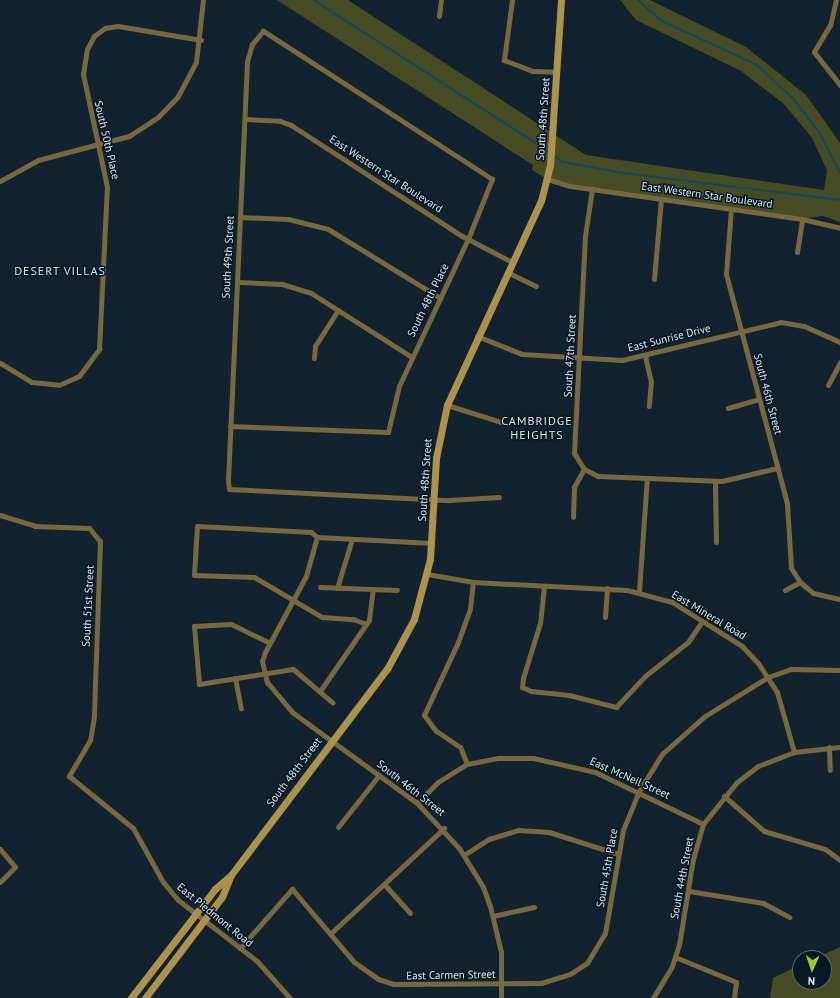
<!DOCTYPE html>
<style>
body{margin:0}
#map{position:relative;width:840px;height:998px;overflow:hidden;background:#11212d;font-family:"PT Sans",sans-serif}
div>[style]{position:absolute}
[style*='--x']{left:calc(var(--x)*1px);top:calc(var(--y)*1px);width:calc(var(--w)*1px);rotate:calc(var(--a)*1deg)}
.green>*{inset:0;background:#454b23}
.stream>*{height:1.5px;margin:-0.75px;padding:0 0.75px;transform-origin:0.75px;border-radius:0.75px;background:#13475b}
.minor>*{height:5px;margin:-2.5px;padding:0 2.5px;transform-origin:2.5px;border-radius:2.5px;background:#77693f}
.secondary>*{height:7px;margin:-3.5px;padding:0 3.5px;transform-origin:3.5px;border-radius:3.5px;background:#ab934d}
span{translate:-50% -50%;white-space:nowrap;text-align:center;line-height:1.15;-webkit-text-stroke:3px #081823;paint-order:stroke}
.street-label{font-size:11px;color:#dce6ee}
.neighbourhood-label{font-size:12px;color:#dce6ee;letter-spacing:1px}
.north{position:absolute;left:792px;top:950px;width:40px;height:40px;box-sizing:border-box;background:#081823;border:1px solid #5d6a74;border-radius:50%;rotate:183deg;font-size:11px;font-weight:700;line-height:16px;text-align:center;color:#dce6ee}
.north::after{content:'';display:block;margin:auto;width:14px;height:18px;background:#9acb34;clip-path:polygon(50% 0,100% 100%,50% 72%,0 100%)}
</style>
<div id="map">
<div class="green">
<div style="clip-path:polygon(277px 0,348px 0,586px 155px,824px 190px,827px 170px,812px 138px,784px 104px,741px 71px,636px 20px,620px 0,650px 0,746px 47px,806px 95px,840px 143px,840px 222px,823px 216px,802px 219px,570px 186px,547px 179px,532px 170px,533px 165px)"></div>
<div style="clip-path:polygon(840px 947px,840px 998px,770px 998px,773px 978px,800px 965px,800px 982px,824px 982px,824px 958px,816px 958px)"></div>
</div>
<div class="stream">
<div style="--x:314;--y:0;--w:278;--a:32.8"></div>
<div style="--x:638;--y:0;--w:32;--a:41"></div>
<div style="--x:662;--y:21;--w:103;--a:24.6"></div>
<div style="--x:756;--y:64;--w:50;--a:42.6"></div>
<div style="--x:793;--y:98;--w:44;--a:52.4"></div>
<div style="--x:820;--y:133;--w:44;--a:62.9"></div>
<div style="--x:553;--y:155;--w:12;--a:35"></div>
<div style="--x:563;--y:162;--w:61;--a:10.4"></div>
<div style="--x:623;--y:173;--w:219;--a:7.1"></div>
</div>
<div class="minor">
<div style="--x:512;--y:0;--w:61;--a:97.6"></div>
<div style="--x:504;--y:60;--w:31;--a:21"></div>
<div style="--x:533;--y:71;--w:24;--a:2"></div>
<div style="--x:836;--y:0;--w:26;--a:103"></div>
<div style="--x:830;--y:25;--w:31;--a:121"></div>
<div style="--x:814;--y:52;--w:42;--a:51.8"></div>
<div style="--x:439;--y:16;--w:16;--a:-83"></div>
<div style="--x:245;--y:119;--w:35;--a:3"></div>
<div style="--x:280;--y:121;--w:12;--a:20"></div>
<div style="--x:291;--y:125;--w:204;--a:33"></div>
<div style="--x:462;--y:236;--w:56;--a:27.5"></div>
<div style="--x:547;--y:179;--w:24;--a:17"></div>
<div style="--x:570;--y:186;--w:234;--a:8.1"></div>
<div style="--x:802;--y:219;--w:39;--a:13"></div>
<div style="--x:0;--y:181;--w:43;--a:-28.9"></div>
<div style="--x:38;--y:160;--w:94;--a:-14.8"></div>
<div style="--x:129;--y:136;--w:35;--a:-33"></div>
<div style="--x:158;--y:117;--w:29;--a:-46"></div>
<div style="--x:178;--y:96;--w:38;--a:-62"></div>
<div style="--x:196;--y:62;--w:62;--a:-83.6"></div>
<div style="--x:731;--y:209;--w:65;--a:94.4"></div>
<div style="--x:726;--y:274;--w:238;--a:75.1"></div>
<div style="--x:787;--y:504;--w:64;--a:86.4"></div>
<div style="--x:791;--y:568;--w:17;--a:57"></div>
<div style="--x:800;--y:582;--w:17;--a:40"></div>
<div style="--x:813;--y:593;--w:28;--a:13"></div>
<div style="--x:240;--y:217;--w:48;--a:2.4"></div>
<div style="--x:288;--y:219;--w:41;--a:14"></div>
<div style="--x:328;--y:229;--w:132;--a:31.6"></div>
<div style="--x:797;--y:252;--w:33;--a:-81"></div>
<div style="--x:507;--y:272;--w:32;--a:26"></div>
<div style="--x:654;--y:279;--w:80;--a:-85"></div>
<div style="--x:237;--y:282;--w:45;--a:2.5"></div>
<div style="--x:282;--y:284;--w:30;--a:17"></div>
<div style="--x:311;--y:293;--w:120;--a:32.4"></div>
<div style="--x:477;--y:336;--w:48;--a:21.8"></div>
<div style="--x:522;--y:354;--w:100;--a:3.4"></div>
<div style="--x:622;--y:360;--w:163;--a:-13.4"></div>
<div style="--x:781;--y:322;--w:23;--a:10"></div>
<div style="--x:804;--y:326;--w:39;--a:24"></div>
<div style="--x:645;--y:356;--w:26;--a:77"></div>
<div style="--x:651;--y:381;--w:25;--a:95"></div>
<div style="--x:314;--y:358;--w:12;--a:-85"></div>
<div style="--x:315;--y:346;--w:43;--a:-57.4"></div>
<div style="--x:0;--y:363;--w:37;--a:31"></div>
<div style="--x:32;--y:382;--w:27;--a:6"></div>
<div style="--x:59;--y:385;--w:22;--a:-24"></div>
<div style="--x:79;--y:376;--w:34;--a:-53"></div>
<div style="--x:99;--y:349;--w:162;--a:-87.2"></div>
<div style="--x:107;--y:187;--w:116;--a:-102"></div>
<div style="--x:83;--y:74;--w:25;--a:-81"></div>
<div style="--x:87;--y:49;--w:15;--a:-62"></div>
<div style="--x:94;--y:36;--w:14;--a:-36"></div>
<div style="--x:105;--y:28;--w:13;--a:-9"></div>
<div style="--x:118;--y:26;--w:84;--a:9.6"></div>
<div style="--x:828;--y:385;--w:26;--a:-62"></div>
<div style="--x:447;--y:405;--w:57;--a:17.5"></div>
<div style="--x:728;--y:408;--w:32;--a:-16"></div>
<div style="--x:230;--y:426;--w:158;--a:2.2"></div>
<div style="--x:388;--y:432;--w:47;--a:-76.6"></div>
<div style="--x:399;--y:386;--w:162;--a:-64.9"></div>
<div style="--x:468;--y:239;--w:65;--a:-68.2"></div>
<div style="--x:492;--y:179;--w:273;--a:-147.1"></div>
<div style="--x:263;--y:31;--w:17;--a:130"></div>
<div style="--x:252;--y:44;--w:19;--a:106"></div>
<div style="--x:247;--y:62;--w:419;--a:92.6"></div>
<div style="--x:228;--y:481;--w:8;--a:83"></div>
<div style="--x:229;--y:489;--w:220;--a:2.9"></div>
<div style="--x:449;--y:500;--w:50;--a:-3.4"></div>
<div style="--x:584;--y:469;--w:16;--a:27"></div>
<div style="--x:598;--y:476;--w:124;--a:2.3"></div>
<div style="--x:722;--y:481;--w:57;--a:-13.3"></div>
<div style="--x:715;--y:481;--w:61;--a:89.1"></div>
<div style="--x:0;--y:515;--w:37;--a:17"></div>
<div style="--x:35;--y:526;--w:54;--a:2.1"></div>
<div style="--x:89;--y:528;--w:17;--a:50"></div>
<div style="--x:100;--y:541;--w:175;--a:92"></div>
<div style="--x:94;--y:716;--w:24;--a:99"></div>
<div style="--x:90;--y:740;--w:42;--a:120.3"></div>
<div style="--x:69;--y:776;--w:82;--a:39.1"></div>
<div style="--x:133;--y:828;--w:62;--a:60.9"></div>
<div style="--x:163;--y:882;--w:23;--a:50"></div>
<div style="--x:178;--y:900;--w:100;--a:37.7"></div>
<div style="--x:257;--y:961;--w:50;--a:48.3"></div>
<div style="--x:573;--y:517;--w:30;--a:-88"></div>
<div style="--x:574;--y:487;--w:21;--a:-61"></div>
<div style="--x:584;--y:469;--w:19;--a:-122"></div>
<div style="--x:574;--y:453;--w:217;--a:-87.1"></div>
<div style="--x:585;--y:236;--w:48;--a:-81.5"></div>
<div style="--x:317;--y:537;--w:41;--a:105.8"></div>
<div style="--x:306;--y:576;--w:86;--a:118.3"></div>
<div style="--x:265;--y:652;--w:9;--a:108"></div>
<div style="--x:262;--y:661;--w:22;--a:77"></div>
<div style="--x:267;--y:682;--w:39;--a:50"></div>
<div style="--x:292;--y:712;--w:155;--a:36.1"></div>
<div style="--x:417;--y:803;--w:62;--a:47"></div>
<div style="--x:459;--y:848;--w:46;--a:58.4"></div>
<div style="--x:483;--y:887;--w:20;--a:70"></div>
<div style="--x:490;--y:906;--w:47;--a:76.6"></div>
<div style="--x:501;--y:952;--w:46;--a:90"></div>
<div style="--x:317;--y:537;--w:8;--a:-140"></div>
<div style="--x:311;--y:532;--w:114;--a:-177"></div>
<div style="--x:197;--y:526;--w:49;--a:93.5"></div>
<div style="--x:194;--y:575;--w:60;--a:1.9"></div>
<div style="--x:254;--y:577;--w:79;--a:30.5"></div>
<div style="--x:322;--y:617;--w:31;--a:4"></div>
<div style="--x:353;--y:619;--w:14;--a:21"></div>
<div style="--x:317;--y:537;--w:115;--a:3"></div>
<div style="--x:427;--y:574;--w:47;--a:9.9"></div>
<div style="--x:473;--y:582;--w:154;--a:3"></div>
<div style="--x:627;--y:590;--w:47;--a:14.9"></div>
<div style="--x:672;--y:602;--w:83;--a:32.2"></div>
<div style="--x:742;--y:646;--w:23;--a:47"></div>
<div style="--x:758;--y:663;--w:35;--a:57"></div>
<div style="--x:777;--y:692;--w:62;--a:74.2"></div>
<div style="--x:544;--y:586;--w:37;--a:96"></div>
<div style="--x:540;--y:623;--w:58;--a:107.2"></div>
<div style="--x:523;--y:678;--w:9;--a:96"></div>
<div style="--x:522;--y:687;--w:10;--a:24"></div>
<div style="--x:531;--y:691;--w:38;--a:6"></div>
<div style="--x:569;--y:695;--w:49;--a:14.3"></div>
<div style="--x:616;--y:707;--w:42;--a:-46.9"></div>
<div style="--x:645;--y:676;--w:55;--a:-38.3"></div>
<div style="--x:688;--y:642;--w:25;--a:-56"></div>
<div style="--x:320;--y:587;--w:77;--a:2.2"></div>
<div style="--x:337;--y:588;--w:51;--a:-73"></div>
<div style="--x:785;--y:590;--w:17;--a:-28"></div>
<div style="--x:639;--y:591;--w:113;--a:-86"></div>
<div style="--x:605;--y:617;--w:29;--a:-86"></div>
<div style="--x:268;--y:642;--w:41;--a:-154.1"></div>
<div style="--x:231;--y:624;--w:37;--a:177"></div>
<div style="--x:194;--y:626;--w:58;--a:85.1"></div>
<div style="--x:199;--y:684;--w:95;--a:-9.1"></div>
<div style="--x:293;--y:669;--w:52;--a:40.4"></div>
<div style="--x:235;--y:678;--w:31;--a:79"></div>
<div style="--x:320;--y:691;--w:86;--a:-55.4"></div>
<div style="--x:369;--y:620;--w:31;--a:-83"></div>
<div style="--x:829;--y:747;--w:23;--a:88"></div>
<div style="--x:467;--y:764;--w:18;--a:-112"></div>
<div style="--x:460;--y:747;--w:29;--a:-146"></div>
<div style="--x:436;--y:731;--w:20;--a:-127"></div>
<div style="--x:424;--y:715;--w:81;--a:-65"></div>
<div style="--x:458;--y:642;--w:35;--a:-70"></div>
<div style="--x:470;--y:609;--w:27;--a:-84"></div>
<div style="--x:724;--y:796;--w:53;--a:41.2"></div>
<div style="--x:764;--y:831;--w:64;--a:16.4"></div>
<div style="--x:825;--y:849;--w:19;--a:36"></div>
<div style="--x:417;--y:803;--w:30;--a:-45"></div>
<div style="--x:438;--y:782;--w:34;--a:-32"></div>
<div style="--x:467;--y:764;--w:32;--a:-11"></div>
<div style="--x:498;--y:758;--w:35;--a:0"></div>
<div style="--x:533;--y:758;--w:64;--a:12.7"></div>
<div style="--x:595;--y:772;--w:120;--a:25.7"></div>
<div style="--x:338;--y:827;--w:66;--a:-51.7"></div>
<div style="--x:0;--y:849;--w:23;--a:50"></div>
<div style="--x:15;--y:867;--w:21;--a:135"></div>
<div style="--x:464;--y:855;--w:30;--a:-33"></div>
<div style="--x:489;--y:839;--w:31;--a:-17"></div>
<div style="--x:519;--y:830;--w:30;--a:4"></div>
<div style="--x:549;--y:832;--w:72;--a:17.7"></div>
<div style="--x:384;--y:884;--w:39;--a:48"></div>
<div style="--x:689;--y:891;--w:75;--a:9.2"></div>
<div style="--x:763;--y:903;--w:30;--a:28"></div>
<div style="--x:493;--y:916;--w:42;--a:-12.4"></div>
<div style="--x:330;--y:934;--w:156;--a:-42.9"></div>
<div style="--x:240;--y:948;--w:79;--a:-48.6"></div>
<div style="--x:292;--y:889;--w:96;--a:49.7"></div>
<div style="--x:354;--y:962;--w:29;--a:35"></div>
<div style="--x:378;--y:979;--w:16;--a:18"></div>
<div style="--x:393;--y:984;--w:148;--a:-0.4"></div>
<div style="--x:541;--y:983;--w:30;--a:-17"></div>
<div style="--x:570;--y:974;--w:20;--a:-33"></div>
<div style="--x:587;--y:963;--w:35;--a:-59"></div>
<div style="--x:605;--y:933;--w:105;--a:-80.1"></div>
<div style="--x:623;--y:830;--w:42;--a:-67.7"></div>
<div style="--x:639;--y:791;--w:44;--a:-58.1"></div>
<div style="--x:662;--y:754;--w:57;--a:-41.5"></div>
<div style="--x:705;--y:716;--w:74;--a:-31.8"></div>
<div style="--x:768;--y:677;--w:24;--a:-19"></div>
<div style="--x:791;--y:669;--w:49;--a:1.2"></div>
<div style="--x:675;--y:957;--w:66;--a:22.3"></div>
<div style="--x:736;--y:982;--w:16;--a:97"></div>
<div style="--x:653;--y:998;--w:37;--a:-59"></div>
<div style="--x:672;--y:966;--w:22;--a:-72"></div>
<div style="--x:679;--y:945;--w:87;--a:-80.8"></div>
<div style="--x:693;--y:859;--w:36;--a:-74"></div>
<div style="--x:703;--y:824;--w:54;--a:-51"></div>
<div style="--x:737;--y:782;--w:26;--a:-37"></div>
<div style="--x:758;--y:766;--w:39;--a:-21"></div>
<div style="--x:794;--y:752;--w:46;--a:-6.2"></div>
</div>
<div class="secondary">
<div style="--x:131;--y:998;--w:138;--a:-52.4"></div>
<div style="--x:215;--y:889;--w:21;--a:-41"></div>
<div style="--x:231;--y:875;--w:258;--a:-52.9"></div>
<div style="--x:387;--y:669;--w:57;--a:-61.6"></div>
<div style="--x:414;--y:619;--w:62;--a:-75.1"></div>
<div style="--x:430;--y:559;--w:101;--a:-86.6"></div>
<div style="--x:436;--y:458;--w:54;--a:-78.3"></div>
<div style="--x:447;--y:405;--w:225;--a:-65.3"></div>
<div style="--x:541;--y:201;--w:36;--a:-76"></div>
<div style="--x:550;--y:166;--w:166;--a:-86.2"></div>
<div style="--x:145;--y:998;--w:127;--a:-52.7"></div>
<div style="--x:222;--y:897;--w:22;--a:-68"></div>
</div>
<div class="street-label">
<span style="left:543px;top:119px;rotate:-86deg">South 48th Street</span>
<span style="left:107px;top:140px;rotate:77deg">South 50th Place</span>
<span style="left:386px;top:174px;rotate:33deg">East Western Star Boulevard</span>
<span style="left:707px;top:195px;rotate:8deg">East Western Star Boulevard</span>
<span style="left:228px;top:257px;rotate:-87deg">South 49th Street</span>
<span style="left:428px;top:300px;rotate:-64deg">South 48th Place</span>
<span style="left:669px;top:338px;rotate:-14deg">East Sunrise Drive</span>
<span style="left:570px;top:356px;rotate:-87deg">South 47th Street</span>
<span style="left:768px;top:394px;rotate:75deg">South 46th Street</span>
<span style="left:425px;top:480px;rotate:-86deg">South 48th Street</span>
<span style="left:88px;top:606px;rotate:-87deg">South 51st Street</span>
<span style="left:709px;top:615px;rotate:31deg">East Mineral Road</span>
<span style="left:294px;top:772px;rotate:-53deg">South 48th Street</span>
<span style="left:630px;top:778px;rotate:24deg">East McNeil Street</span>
<span style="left:411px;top:788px;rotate:38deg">South 46th Street</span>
<span style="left:607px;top:868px;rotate:-80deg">South 45th Place</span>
<span style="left:682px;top:878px;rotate:-79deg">South 44th Street</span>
<span style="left:215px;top:915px;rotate:39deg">East Piedmont Road</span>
<span style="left:451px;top:975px;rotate:-1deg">East Carmen Street</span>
</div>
<div class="neighbourhood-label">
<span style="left:60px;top:271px">DESERT VILLAS</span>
<span style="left:537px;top:428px">CAMBRIDGE<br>HEIGHTS</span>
</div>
<div class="north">N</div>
</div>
